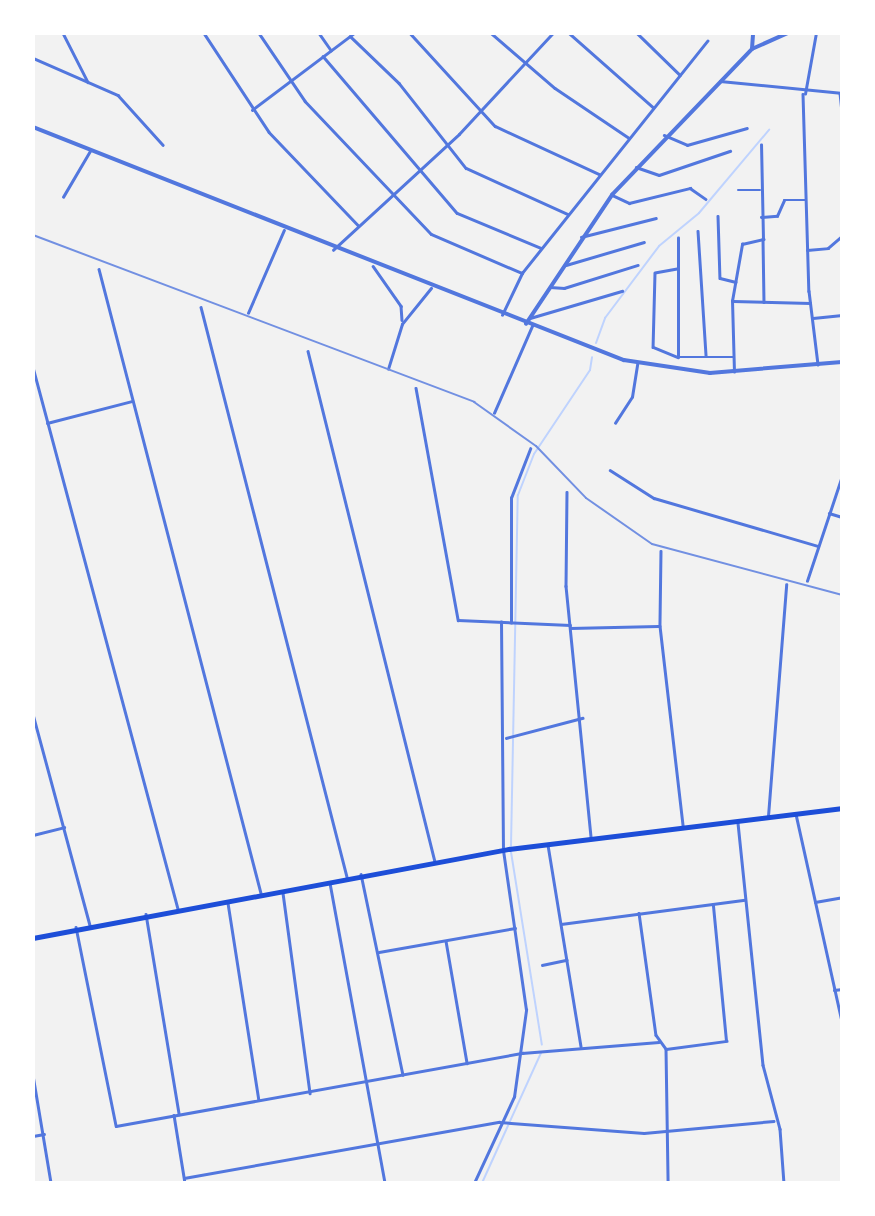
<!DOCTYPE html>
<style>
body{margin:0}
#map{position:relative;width:875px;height:1216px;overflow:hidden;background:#f2f2f2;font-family:"Nunito Sans",sans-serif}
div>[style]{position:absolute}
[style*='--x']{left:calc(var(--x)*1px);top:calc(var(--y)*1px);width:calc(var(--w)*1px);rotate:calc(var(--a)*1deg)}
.stream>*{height:2px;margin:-1px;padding:0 1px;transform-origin:1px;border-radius:1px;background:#bfd3fe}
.minor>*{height:2.5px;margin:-1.25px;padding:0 1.25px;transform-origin:1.25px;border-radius:1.25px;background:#5277de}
.tertiary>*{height:3.5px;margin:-1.75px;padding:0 1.75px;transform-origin:1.75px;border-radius:1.75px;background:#5277de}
.secondary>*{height:4.5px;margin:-2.25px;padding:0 2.25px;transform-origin:2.25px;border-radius:2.25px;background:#1d4ed8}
.rail>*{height:2px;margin:-1px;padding:0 1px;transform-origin:1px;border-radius:1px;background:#7290e2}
span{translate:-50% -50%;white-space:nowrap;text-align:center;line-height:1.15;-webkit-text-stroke:7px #fff;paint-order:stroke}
.frame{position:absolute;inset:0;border:35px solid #fff;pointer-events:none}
</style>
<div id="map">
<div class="stream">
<div style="--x:596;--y:343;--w:27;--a:-70"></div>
<div style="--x:605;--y:318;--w:90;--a:-53.1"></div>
<div style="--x:659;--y:246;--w:52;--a:-39.5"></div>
<div style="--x:699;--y:213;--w:109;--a:-49.9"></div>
<div style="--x:511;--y:846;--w:351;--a:-88.9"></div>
<div style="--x:518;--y:495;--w:44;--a:-68.7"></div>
<div style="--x:534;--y:454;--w:101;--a:-56.3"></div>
<div style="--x:590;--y:370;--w:13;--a:-81"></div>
<div style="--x:511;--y:852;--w:195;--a:80.9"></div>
<div style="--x:482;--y:1183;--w:143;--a:-65.6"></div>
</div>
<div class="minor">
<div style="--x:63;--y:33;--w:55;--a:63"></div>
<div style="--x:96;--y:33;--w:14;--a:0"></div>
<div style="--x:204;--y:33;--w:118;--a:56.7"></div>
<div style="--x:269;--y:132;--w:129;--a:46.3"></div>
<div style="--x:259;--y:33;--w:82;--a:55.9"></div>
<div style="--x:305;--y:101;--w:183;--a:46.5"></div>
<div style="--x:431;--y:234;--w:99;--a:23.2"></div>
<div style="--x:319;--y:33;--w:21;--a:55"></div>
<div style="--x:410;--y:33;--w:126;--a:47.6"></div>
<div style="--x:495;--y:126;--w:115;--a:24.8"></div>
<div style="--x:491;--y:33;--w:84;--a:40.7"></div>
<div style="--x:555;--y:88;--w:89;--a:34"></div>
<div style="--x:569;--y:33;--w:112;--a:41.4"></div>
<div style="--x:637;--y:33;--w:60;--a:44.3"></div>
<div style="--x:350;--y:36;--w:68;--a:43.8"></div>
<div style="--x:399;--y:83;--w:108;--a:51.8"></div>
<div style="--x:466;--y:168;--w:112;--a:24.3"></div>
<div style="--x:323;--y:56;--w:206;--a:49.5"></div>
<div style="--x:457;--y:213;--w:91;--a:22.6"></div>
<div style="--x:33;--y:58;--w:93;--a:23.5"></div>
<div style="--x:118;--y:95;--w:67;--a:48"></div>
<div style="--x:720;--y:81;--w:123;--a:5.6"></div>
<div style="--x:840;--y:93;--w:20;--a:84"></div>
<div style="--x:803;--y:94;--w:197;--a:88.3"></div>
<div style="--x:809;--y:291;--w:74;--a:83"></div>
<div style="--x:805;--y:94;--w:62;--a:-79.8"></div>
<div style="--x:252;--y:110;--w:128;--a:-37"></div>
<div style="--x:664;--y:135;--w:25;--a:23"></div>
<div style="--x:687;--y:145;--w:62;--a:-15.8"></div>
<div style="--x:636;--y:167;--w:24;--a:19"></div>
<div style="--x:659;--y:175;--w:75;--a:-18.7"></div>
<div style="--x:738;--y:190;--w:22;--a:0"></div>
<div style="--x:612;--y:195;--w:19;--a:25"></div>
<div style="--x:629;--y:203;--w:63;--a:-13.8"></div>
<div style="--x:690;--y:188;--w:19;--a:35"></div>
<div style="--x:63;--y:197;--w:53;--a:-59.6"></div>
<div style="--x:718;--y:216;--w:62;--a:88.2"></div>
<div style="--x:720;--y:278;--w:16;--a:14"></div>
<div style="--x:761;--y:217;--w:16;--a:-4"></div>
<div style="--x:777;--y:216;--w:17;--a:-66"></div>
<div style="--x:784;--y:200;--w:21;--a:0"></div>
<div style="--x:698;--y:231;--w:125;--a:86.3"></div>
<div style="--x:581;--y:237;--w:77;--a:-14.2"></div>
<div style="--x:763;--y:239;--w:63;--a:89.1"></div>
<div style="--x:333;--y:250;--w:171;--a:-42.6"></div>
<div style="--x:459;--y:134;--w:138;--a:-47.1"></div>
<div style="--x:807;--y:250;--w:21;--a:-5"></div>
<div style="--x:828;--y:248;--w:18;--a:-41"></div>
<div style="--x:566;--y:265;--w:81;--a:-16.4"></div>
<div style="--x:373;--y:266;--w:49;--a:55"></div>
<div style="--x:401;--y:306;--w:14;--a:86"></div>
<div style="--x:99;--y:269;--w:645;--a:75.45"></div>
<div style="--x:677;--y:269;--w:22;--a:170"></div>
<div style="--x:655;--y:273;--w:74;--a:91.5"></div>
<div style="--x:653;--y:347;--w:27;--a:22"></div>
<div style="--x:678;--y:357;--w:56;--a:0"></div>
<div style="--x:550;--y:287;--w:14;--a:4"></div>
<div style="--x:564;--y:288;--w:77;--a:-17.3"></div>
<div style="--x:733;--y:301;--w:77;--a:1.5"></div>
<div style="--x:201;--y:307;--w:588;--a:75.63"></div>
<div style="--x:248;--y:313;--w:90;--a:-66.6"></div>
<div style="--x:502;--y:315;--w:47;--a:-64.5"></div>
<div style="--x:522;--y:273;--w:297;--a:-51.4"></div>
<div style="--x:530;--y:318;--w:96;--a:-16.4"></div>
<div style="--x:813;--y:318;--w:29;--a:-6"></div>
<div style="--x:308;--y:351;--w:527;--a:76.04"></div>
<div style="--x:678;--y:357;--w:119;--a:-90"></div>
<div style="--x:33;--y:367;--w:561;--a:75.02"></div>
<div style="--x:388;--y:369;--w:47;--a:-72.7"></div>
<div style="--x:402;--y:324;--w:46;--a:-51.1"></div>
<div style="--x:734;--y:372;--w:71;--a:-91.6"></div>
<div style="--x:732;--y:301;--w:58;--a:-80"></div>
<div style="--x:742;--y:244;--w:22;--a:-13"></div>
<div style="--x:763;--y:239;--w:94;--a:-91.2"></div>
<div style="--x:416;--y:388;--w:236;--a:79.7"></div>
<div style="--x:458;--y:620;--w:112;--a:2.6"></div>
<div style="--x:494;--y:413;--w:95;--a:-66.4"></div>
<div style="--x:47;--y:423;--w:88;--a:-14.5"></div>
<div style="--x:615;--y:423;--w:31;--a:-57"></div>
<div style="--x:632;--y:397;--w:33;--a:-81"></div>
<div style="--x:610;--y:470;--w:52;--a:32.5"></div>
<div style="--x:654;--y:498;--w:171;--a:16.3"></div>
<div style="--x:567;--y:492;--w:94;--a:90.6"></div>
<div style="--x:566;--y:586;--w:252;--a:84.3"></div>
<div style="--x:829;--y:513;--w:14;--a:17"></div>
<div style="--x:661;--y:551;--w:75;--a:90.8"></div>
<div style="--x:660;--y:626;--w:201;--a:83.4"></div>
<div style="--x:807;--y:581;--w:111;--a:-71.6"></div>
<div style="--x:511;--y:623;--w:125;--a:-90"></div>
<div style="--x:511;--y:498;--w:53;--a:-68.8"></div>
<div style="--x:570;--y:628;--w:88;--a:-1.3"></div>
<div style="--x:33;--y:714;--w:219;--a:74.9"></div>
<div style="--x:506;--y:738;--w:79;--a:-14.7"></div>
<div style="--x:796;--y:814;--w:212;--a:77.5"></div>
<div style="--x:768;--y:816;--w:232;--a:-85.5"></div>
<div style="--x:738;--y:823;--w:243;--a:84.1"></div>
<div style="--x:763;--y:1065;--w:66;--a:75.1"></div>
<div style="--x:780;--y:1129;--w:54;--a:85.8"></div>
<div style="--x:33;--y:835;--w:32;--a:-14"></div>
<div style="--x:548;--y:845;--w:204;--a:80.7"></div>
<div style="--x:361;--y:874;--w:205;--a:78.2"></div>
<div style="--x:330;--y:883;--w:305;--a:79.6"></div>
<div style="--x:283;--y:893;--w:202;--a:82.3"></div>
<div style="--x:815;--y:902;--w:27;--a:-10"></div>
<div style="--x:228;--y:903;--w:199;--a:81.1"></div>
<div style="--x:639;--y:913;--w:123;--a:82.1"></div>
<div style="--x:656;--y:1035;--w:17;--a:54"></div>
<div style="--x:666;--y:1049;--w:134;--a:89.1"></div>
<div style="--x:146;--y:914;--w:203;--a:80.6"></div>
<div style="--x:561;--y:924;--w:185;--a:-7.5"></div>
<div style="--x:76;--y:927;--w:203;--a:78.6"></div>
<div style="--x:116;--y:1126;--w:413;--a:-10.2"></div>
<div style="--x:522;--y:1053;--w:137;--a:-4.6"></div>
<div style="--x:446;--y:941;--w:124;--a:80.2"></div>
<div style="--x:379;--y:952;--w:138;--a:-10"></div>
<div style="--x:542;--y:965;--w:25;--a:-12"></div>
<div style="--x:834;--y:990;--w:8;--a:-7"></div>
<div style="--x:666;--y:1049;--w:61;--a:-7.6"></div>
<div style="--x:726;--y:1041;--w:137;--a:-95.5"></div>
<div style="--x:33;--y:1075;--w:109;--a:80.5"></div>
<div style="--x:174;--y:1115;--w:69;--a:80.8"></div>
<div style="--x:33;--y:1136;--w:11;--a:-10"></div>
<div style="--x:184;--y:1178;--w:320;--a:-10.1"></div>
<div style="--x:499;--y:1122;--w:145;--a:4.3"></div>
<div style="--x:644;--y:1133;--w:130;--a:-5.3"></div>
<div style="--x:474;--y:1183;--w:95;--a:-65.1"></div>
<div style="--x:514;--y:1097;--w:88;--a:-82.1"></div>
<div style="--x:526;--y:1010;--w:161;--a:-98.2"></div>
<div style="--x:503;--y:851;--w:229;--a:-90.5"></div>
</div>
<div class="tertiary">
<div style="--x:752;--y:49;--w:39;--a:-24"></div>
<div style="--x:33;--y:127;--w:635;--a:21.52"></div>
<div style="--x:624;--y:360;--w:87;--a:8.6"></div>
<div style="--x:710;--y:373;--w:132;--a:-4.8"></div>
<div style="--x:526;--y:324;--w:155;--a:-56.3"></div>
<div style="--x:612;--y:195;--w:202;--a:-46.2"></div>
<div style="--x:752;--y:49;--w:16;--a:-86"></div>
</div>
<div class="secondary">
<div style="--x:33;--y:938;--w:484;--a:-10.6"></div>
<div style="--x:509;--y:849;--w:336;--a:-7"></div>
</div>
<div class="rail">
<div style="--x:33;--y:235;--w:472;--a:20.7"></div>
<div style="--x:474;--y:402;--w:76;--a:35.4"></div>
<div style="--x:536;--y:446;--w:72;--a:46.1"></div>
<div style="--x:586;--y:498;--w:80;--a:34.9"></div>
<div style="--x:652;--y:544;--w:197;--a:15"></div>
</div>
<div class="frame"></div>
</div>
